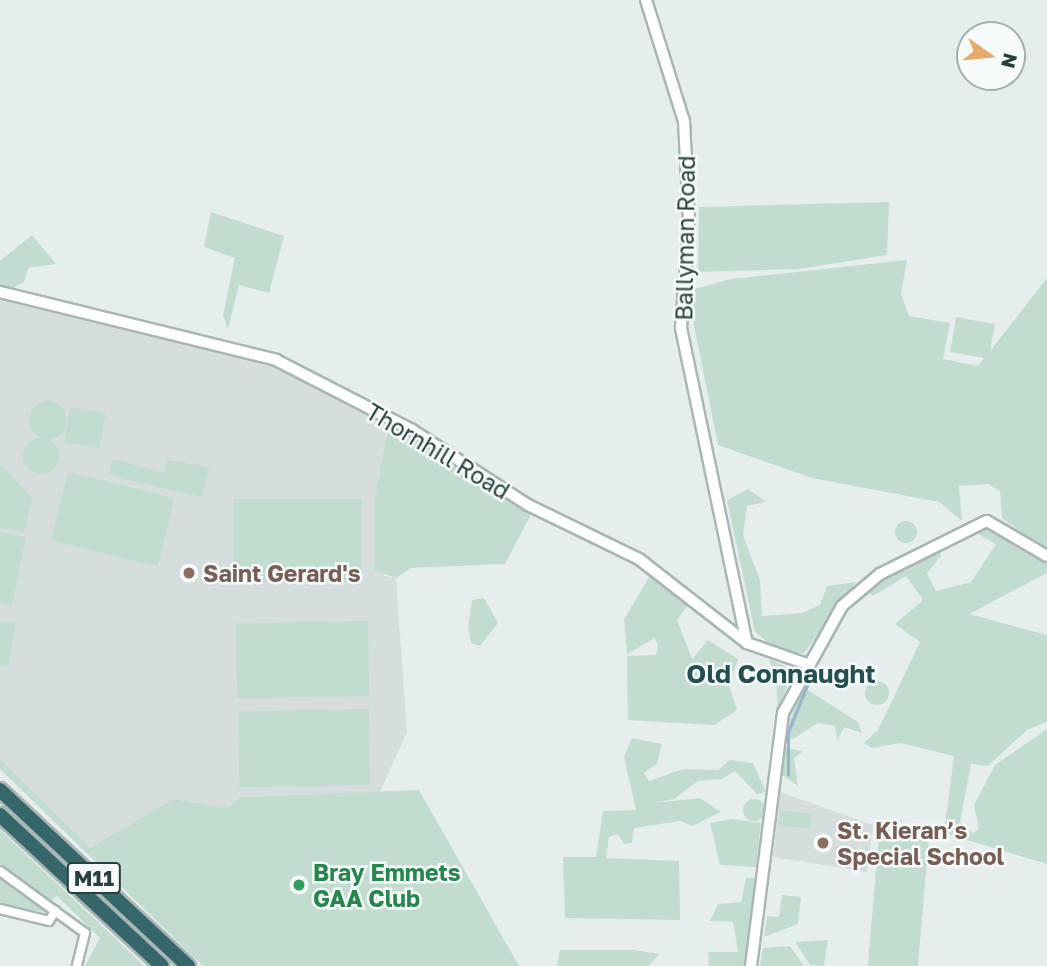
<!DOCTYPE html>
<meta charset="utf-8">
<style>
body{margin:0}
#map{position:relative;width:1047px;height:966px;overflow:hidden;background:#e6eeed;font-family:"Golos Text",sans-serif}
div>[style]{position:absolute}
[style*='--x']{left:calc(var(--x)*1px);top:calc(var(--y)*1px);width:calc(var(--w)*1px);rotate:calc(var(--a)*1deg)}
.built>*{inset:0;background:#d5dedc}
.green>*{inset:0;background:#c2ddd0;transform-origin:0 0}
.round{border-radius:50%}
.stream>*{height:2.5px;margin:-1.25px;padding:0 1.25px;transform-origin:1.25px;border-radius:1.25px;background:#94b5cd}
.roads{filter:drop-shadow(2px 0 #a9b6b5) drop-shadow(-2px 0 #a9b6b5) drop-shadow(0 2px #a9b6b5) drop-shadow(0 -2px #a9b6b5)}
.minor>*{height:8px;margin:-4px;padding:0 4px;transform-origin:4px;border-radius:4px;background:#fff}
.tertiary>*{height:10px;margin:-5px;padding:0 5px;transform-origin:5px;border-radius:5px;background:#fff}
.motorway>*{height:14px;margin:-7px;padding:0 7px;transform-origin:7px;border-radius:7px;background:#356669}
.dots>*{width:19px;height:19px;translate:-50% -50%;box-sizing:border-box;border:4px solid #f7fafa;border-radius:50%}
span{translate:-50% -50%;white-space:nowrap;text-align:center;line-height:1.15;-webkit-text-stroke:5px #f7fafa;paint-order:stroke}
.shield-label span{padding:2px 5px;background:#f7fafa;border:2px solid;border-radius:5px;-webkit-text-stroke-width:0}
.shield-label{font-size:21px;color:#273f3f;font-weight:700}
.street-label{font-size:23px;color:#273f3f}
.education-label{font-size:23px;color:#785e54;font-weight:700}
.left{translate:0 -50%;text-align:left}
.leisure-label{font-size:23px;color:#27864d;font-weight:700}
.quarter-label{font-size:26px;color:#244f50;font-weight:700}
.north{position:absolute;left:956px;top:21px;width:70px;height:70px;box-sizing:border-box;background:#f7fafa;border:2px solid #a4afaf;border-radius:50%;rotate:105deg;font-size:19px;font-weight:700;line-height:28px;text-align:center;color:#273f3f}
.north::after{content:'';display:block;margin:auto;width:24px;height:32px;background:#e6ab6c;clip-path:polygon(50% 0,100% 100%,50% 72%,0 100%)}
</style>
<div id="map">
<div class="built">
<div style="clip-path:polygon(0 296px,271px 361px,389px 422px,374px 503px,384px 576px,396px 578px,407px 732px,380px 792px,240px 797px,228px 808px,174px 799px,90px 849px,0 758px)"></div>
<div style="clip-path:polygon(780px 792px,873px 825px,867px 872px,773px 857px)"></div>
</div>
<div class="green">
<div style="clip-path:polygon(889px 202px,887px 255px,799px 269px,698px 272px,699px 207px)"></div>
<div style="clip-path:polygon(211px 212px,284px 236px,269px 293px,239px 285px,228px 329px,223px 315px,235px 258px,204px 247px)"></div>
<div style="clip-path:polygon(32px 235px,56px 264px,28px 268px,24px 282px,13px 288px,0 285px,0 261px)"></div>
<div style="clip-path:polygon(907px 260px,901px 294px,909px 316px,950px 323px,943px 359px,978px 366px,984px 358px,950px 352px,956px 317px,995px 324px,990px 351px,1047px 278px,1047px 551px,1002px 518px,1000px 491px,989px 484px,959px 486px,962px 521px,939px 502px,812px 478px,718px 445px,687px 291px,731px 279px)"></div>
<div class="round" style="left:29px;top:401px;width:38px;height:38px"></div>
<div style="left:70px;top:407px;width:36px;height:36px;rotate:9deg"></div>
<div style="clip-path:polygon(389px 422px,532px 512px,505px 564px,411px 568px,396px 578px,374px 570px,374px 503px)"></div>
<div class="round" style="left:23px;top:438px;width:36px;height:36px"></div>
<div style="clip-path:polygon(113px 459px,164px 473px,167px 460px,209px 467px,202px 497px,124px 479px,109px 473px)"></div>
<div style="clip-path:polygon(0 463px,32px 498px,24px 532px,0 528px)"></div>
<div style="left:68px;top:472px;width:110px;height:70px;rotate:14deg"></div>
<div style="clip-path:polygon(748px 489px,766px 502px,747px 506px,743px 535px,760px 580px,762px 616px,802px 613px,820px 605px,827px 586px,856px 582px,804px 653px,779px 652px,755px 632px,727px 500px)"></div>
<div style="left:362px;top:499px;width:83px;height:128px;rotate:90deg"></div>
<div class="round" style="left:895px;top:521px;width:22px;height:22px"></div>
<div style="clip-path:polygon(987px 526px,1047px 559px,1047px 573px,969px 614px,1047px 635px,1047px 722px,1027px 730px,988px 766px,971px 764px,960px 822px,973px 833px,979px 829px,974px 805px,995px 765px,1047px 729px,1047px 864px,944px 833px,954px 756px,900px 743px,872px 748px,864px 743px,878px 730px,920px 642px,895px 624px,923px 600px,906px 576px,873px 596px,865px 589px,940px 547px,941px 556px,927px 573px,936px 591px,971px 582px,996px 544px,970px 529px)"></div>
<div style="clip-path:polygon(0 532px,26px 537px,12px 606px,0 603px)"></div>
<div style="clip-path:polygon(650px 576px,687px 606px,677px 620px,692px 659px,708px 640px,738px 659px,729px 685px,737px 710px,714px 725px,628px 720px,627px 656px,656px 655px,658px 646px,655px 638px,627px 654px,624px 619px)"></div>
<div style="clip-path:polygon(484px 598px,498px 623px,480px 646px,471px 643px,468px 626px,472px 600px)"></div>
<div style="clip-path:polygon(0 621px,16px 623px,8px 667px,0 666px)"></div>
<div style="left:368px;top:621px;width:75px;height:132px;rotate:89deg"></div>
<div style="clip-path:polygon(769px 659px,794px 670px,778px 707px,776px 681px)"></div>
<div class="round" style="left:865px;top:681px;width:24px;height:24px"></div>
<div style="clip-path:polygon(803px 687px,858px 722px,862px 733px,844px 727px,837px 741px,835px 726px,818px 723px,793px 739px,784px 734px)"></div>
<div style="left:369px;top:709px;width:76px;height:131px;rotate:89deg"></div>
<div style="clip-path:polygon(632px 738px,662px 744px,657px 764px,644px 773px,649px 781px,683px 769px,718px 770px,730px 760px,753px 763px,766px 792px,757px 794px,735px 771px,722px 779px,698px 781px,674px 799px,654px 803px,700px 798px,721px 812px,693px 826px,680px 821px,634px 828px,632px 843px,624px 844px,618px 834px,609px 837px,606px 858px,679px 861px,680px 920px,565px 918px,563px 857px,596px 857px,603px 811px,636px 810px,624px 757px)"></div>
<div style="clip-path:polygon(782px 748px,803px 751px,794px 758px,798px 786px,782px 775px)"></div>
<div style="clip-path:polygon(0 758px,90px 848px,174px 799px,228px 808px,240px 797px,419px 790px,519px 966px,203px 966px,0 769px)"></div>
<div class="round" style="left:743px;top:799px;width:22px;height:22px"></div>
<div style="left:780px;top:810px;width:32px;height:15px;rotate:7deg"></div>
<div style="clip-path:polygon(732px 819px,761px 823px,756px 867px,720px 865px,710px 823px)"></div>
<div style="clip-path:polygon(0 830px,133px 955px,144px 966px,85px 966px,100px 938px,57px 896px,51px 901px,0 863px)"></div>
<div style="left:879px;top:836px;width:50px;height:131px;rotate:5deg"></div>
<div style="clip-path:polygon(746px 878px,756px 878px,747px 966px,709px 966px,708px 952px,738px 952px,733px 922px,710px 921px,718px 904px,741px 902px)"></div>
<div style="clip-path:polygon(0 879px,46px 912px,0 906px)"></div>
<div style="clip-path:polygon(782px 895px,801px 897px,798px 924px,764px 937px,767px 916px,779px 917px)"></div>
<div style="clip-path:polygon(828px 940px,824px 966px,810px 965px,795px 942px)"></div>
<div style="clip-path:polygon(790px 946px,804px 966px,760px 966px,763px 948px)"></div>
<div style="clip-path:polygon(560px 950px,634px 950px,660px 954px,648px 966px,557px 966px)"></div>
</div>
<div class="stream">
<div style="--x:788;--y:775;--w:43;--a:-90"></div>
<div style="--x:788;--y:732;--w:61;--a:-67.7"></div>
</div>
<div class="roads">
<div class="minor">
<div style="--x:0;--y:871;--w:105;--a:36.1"></div>
<div style="--x:85;--y:933;--w:34;--a:104"></div>
<div style="--x:0;--y:909;--w:50;--a:13.8"></div>
<div style="--x:49;--y:921;--w:12;--a:-59"></div>
</div>
<div class="tertiary">
<div style="--x:646;--y:0;--w:127;--a:72.6"></div>
<div style="--x:684;--y:121;--w:98;--a:87.1"></div>
<div style="--x:689;--y:219;--w:109;--a:94.2"></div>
<div style="--x:681;--y:328;--w:322;--a:78.2"></div>
<div style="--x:0;--y:292;--w:284;--a:13.8"></div>
<div style="--x:276;--y:360;--w:153;--a:27.2"></div>
<div style="--x:412;--y:430;--w:138;--a:32.9"></div>
<div style="--x:528;--y:505;--w:123;--a:25.9"></div>
<div style="--x:639;--y:559;--w:137;--a:37.9"></div>
<div style="--x:747;--y:643;--w:64;--a:19.3"></div>
<div style="--x:751;--y:966;--w:255;--a:-82.8"></div>
<div style="--x:783;--y:713;--w:122;--a:-61.1"></div>
<div style="--x:842;--y:606;--w:50;--a:-40.1"></div>
<div style="--x:880;--y:574;--w:119;--a:-26.4"></div>
<div style="--x:987;--y:521;--w:69;--a:30.3"></div>
</div>
<div class="motorway">
<div style="--x:0;--y:790;--w:258;--a:43.1"></div>
<div style="--x:0;--y:815;--w:221;--a:43"></div>
</div>
</div>
<div class="dots">
<div style="left:189px;top:573px;background:#8d6e63"></div>
<div style="left:823px;top:843px;background:#8d6e63"></div>
<div style="left:299px;top:885px;background:#2e9e5b"></div>
</div>
<div class="shield-label">
<span style="left:94px;top:878px">M11</span>
</div>
<div class="street-label">
<span style="left:685px;top:238px;rotate:-89deg">Ballyman Road</span>
<span style="left:438px;top:451px;rotate:31deg">Thornhill Road</span>
</div>
<div class="education-label">
<span class="left" style="left:203px;top:573px">Saint Gerard's</span>
<span class="left" style="left:837px;top:843px">St. Kieran’s<br>Special School</span>
</div>
<div class="leisure-label">
<span class="left" style="left:313px;top:885px">Bray Emmets<br>GAA Club</span>
</div>
<div class="quarter-label">
<span style="left:781px;top:674px">Old Connaught</span>
</div>
<div class="north">N</div>
</div>
